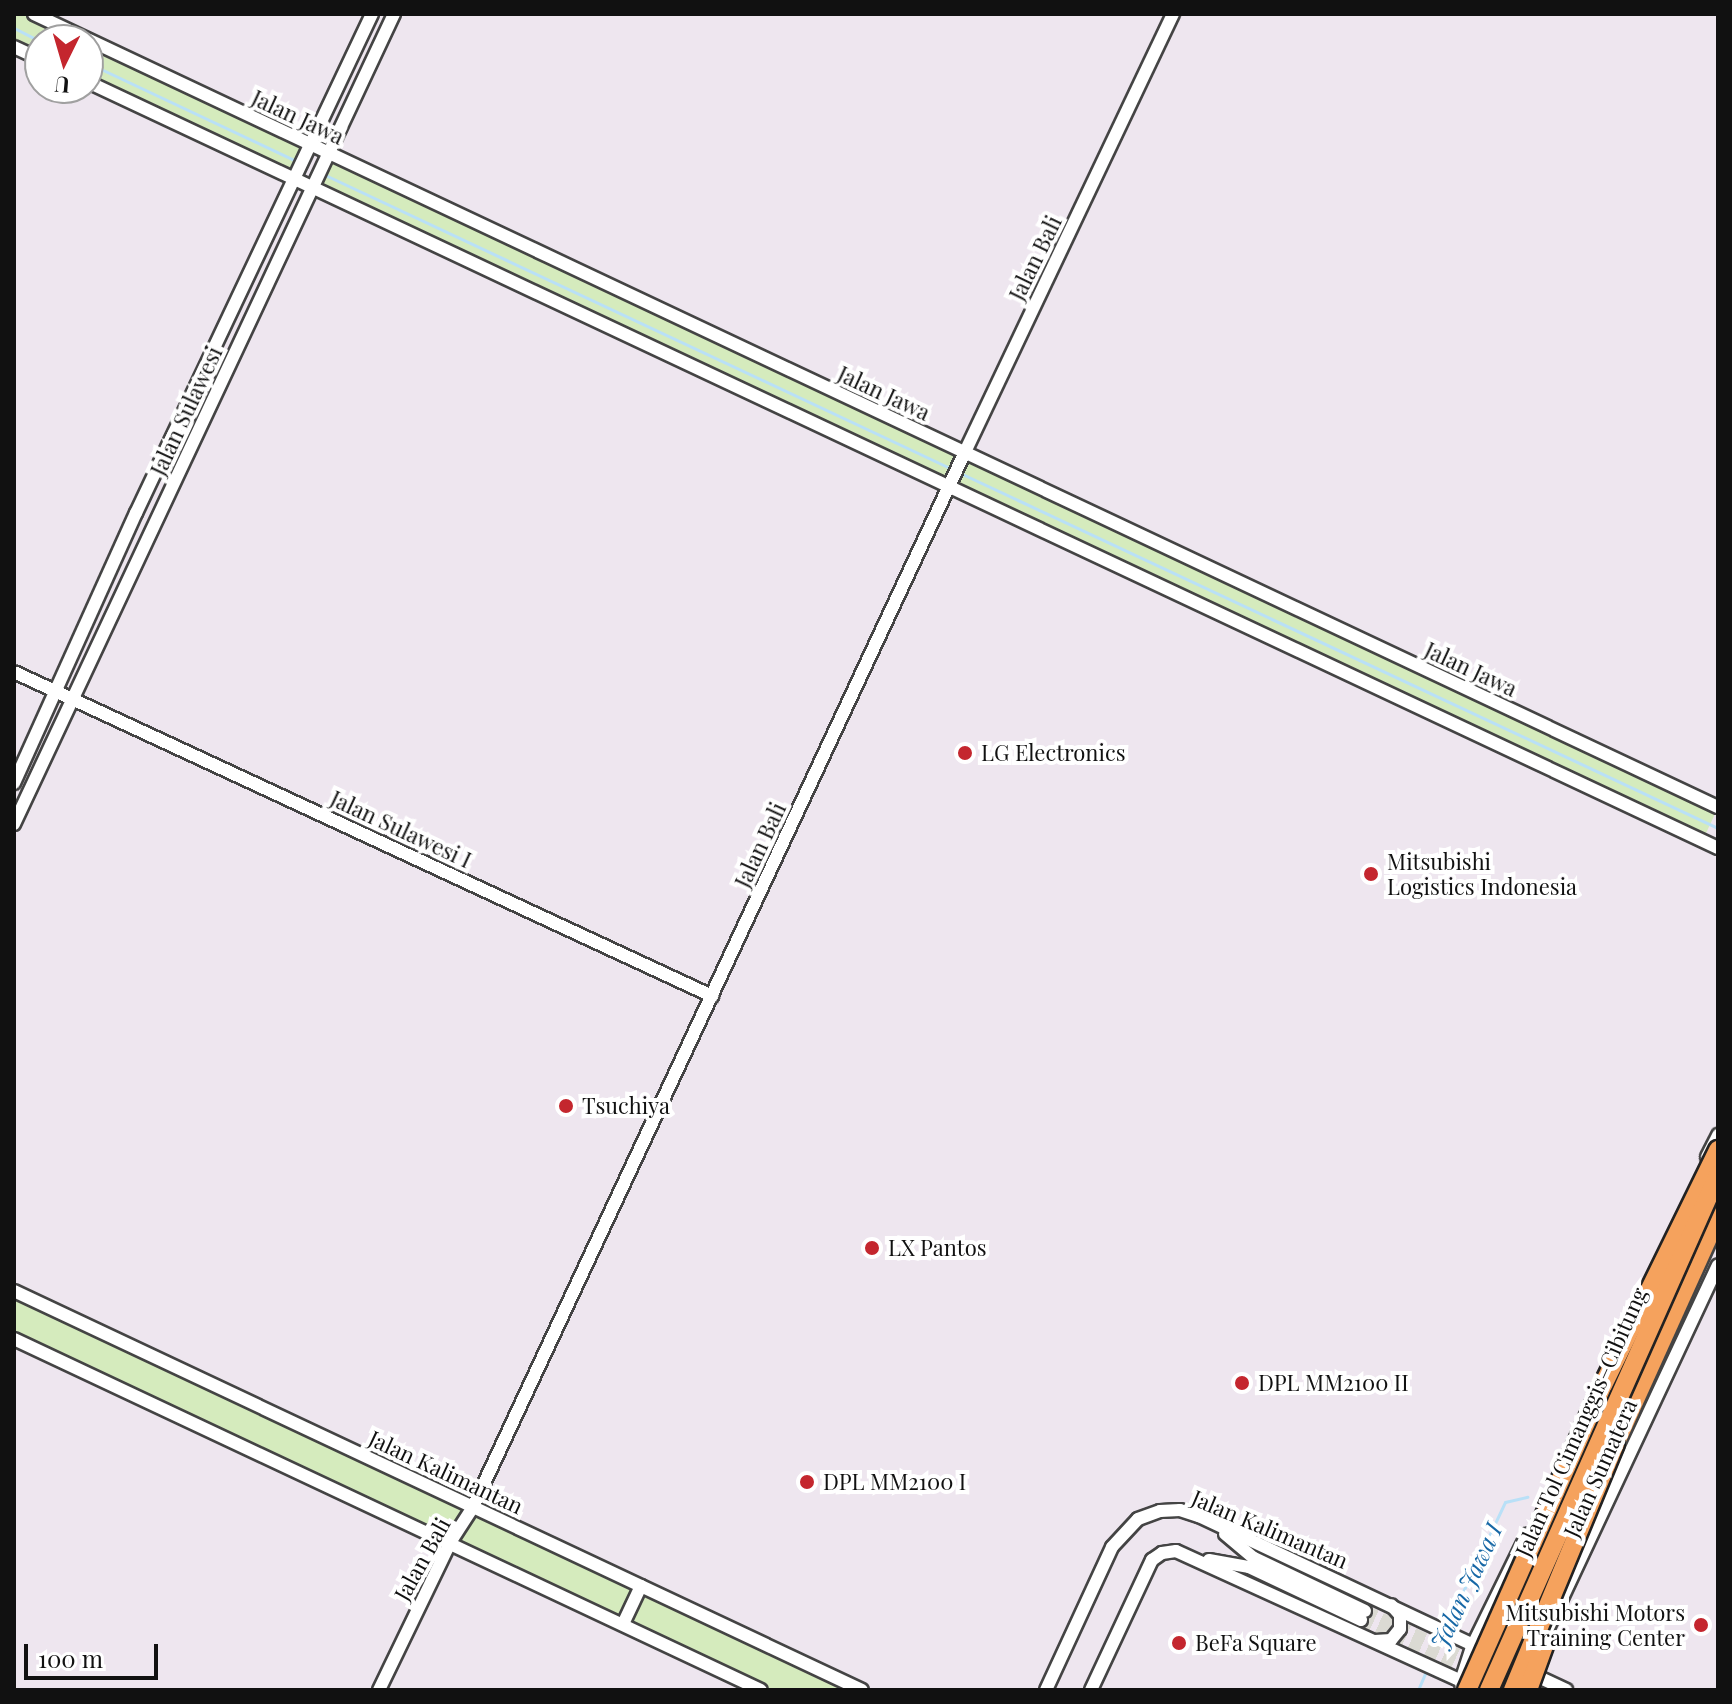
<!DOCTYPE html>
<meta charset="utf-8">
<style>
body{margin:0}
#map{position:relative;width:1732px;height:1704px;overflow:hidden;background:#fffdf5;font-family:"Playfair Display",serif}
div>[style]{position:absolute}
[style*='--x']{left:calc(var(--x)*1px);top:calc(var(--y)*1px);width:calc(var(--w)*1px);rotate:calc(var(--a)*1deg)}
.industrial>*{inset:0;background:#eee6ef}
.green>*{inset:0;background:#d5ebbd;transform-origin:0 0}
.stream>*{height:3px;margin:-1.5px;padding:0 1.5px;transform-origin:1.5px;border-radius:1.5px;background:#b9e0f7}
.minor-tunnel>*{height:12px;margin-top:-6px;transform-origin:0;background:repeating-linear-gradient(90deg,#dbdad3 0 12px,transparent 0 18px)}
.roads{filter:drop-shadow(2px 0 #444) drop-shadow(-2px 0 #444) drop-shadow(0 2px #444) drop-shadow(0 -2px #444)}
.minor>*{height:12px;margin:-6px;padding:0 6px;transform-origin:6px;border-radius:6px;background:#fff}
.highway>*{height:18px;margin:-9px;padding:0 9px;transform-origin:9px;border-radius:9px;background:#f5a25d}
.bridges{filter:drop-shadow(2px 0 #222) drop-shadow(-2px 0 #222) drop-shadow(0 2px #222) drop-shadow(0 -2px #222)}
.highway-bridge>*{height:18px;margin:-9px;padding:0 9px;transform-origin:9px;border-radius:9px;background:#f5a25d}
.dots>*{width:22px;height:22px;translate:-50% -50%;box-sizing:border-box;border:4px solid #fff;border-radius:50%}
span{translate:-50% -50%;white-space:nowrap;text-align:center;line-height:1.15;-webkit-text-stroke:8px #fff;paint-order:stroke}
.street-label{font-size:22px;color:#111}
.poi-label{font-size:22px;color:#111}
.left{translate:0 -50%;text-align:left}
.right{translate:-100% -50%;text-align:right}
.water-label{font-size:24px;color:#1768a6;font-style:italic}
.frame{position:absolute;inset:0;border:16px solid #111;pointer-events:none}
.north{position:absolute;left:24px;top:24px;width:80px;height:80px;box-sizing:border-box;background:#fff;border:2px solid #a0a0a0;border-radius:50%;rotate:185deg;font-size:22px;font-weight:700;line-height:32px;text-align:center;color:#111}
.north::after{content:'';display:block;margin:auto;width:28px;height:36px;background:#c4262e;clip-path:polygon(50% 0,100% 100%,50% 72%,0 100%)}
.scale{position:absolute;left:24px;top:1644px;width:134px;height:36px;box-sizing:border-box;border:4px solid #111;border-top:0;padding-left:10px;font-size:24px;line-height:28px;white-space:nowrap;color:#111;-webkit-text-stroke:6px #fff;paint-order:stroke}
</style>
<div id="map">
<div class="industrial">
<div style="clip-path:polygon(evenodd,14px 14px,1718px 14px,1718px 1690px,14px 1690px,14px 14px,40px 40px,88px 40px,88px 88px,40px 88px,40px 40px)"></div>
</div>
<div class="green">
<div style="clip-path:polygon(14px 14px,33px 14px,311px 145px,293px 181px,88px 82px,88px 40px,40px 40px,40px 59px,14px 47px)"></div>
<div style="left:329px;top:154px;width:1535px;height:40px;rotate:25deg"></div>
<div style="left:14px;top:1291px;width:937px;height:48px;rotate:25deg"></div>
</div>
<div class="stream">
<div style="--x:14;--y:28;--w:29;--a:27"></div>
<div style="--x:88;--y:63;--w:232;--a:25.2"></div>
<div style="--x:323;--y:174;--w:697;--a:25.13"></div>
<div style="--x:960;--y:473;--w:837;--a:25.1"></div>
<div style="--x:1713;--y:1211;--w:12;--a:-66"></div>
<div style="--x:1445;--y:1630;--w:141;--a:-64.9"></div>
<div style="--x:1505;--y:1502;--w:23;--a:-13"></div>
<div style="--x:1430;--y:1662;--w:28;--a:-64"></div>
<div style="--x:1418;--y:1690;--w:23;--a:-67"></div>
</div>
<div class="minor-tunnel">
<div style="--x:1365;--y:1611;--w:172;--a:25.1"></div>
<div style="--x:1361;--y:1620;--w:164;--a:25.3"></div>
</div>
<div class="roads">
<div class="minor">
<div style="--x:34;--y:14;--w:1861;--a:25.22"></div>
<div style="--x:14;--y:47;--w:29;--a:25"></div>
<div style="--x:88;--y:82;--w:1801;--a:25.17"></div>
<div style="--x:14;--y:672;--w:770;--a:24.9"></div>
<div style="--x:14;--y:783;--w:296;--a:-65.7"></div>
<div style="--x:136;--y:513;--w:552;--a:-64.69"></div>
<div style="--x:14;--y:824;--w:895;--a:-64.87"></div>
<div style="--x:1707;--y:1157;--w:25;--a:-63"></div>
<div style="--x:14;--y:1291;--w:937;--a:25.2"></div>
<div style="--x:14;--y:1339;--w:825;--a:25.17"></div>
<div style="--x:1225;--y:1534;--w:38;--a:40"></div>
<div style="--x:1254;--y:1558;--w:123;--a:25.5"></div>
<div style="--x:1209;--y:1560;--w:41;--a:9.9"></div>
<div style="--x:1249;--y:1567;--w:124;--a:25.3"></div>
<div style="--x:623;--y:1624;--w:42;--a:-64.7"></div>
<div style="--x:1375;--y:1641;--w:16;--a:-4"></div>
<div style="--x:1391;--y:1640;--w:14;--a:-51"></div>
<div style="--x:1400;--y:1629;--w:14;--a:-90"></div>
<div style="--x:1400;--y:1615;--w:13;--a:-132"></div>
<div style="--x:1541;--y:1643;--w:417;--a:-64.9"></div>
<div style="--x:1530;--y:1673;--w:40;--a:25"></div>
<div style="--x:379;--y:1690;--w:165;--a:-64.2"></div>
<div style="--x:451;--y:1541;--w:40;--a:-57.1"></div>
<div style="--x:473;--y:1507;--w:1164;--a:-65"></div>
<div style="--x:965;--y:452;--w:485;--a:-64.6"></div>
<div style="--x:1046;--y:1690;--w:157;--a:-65.2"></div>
<div style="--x:1112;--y:1547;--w:38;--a:-47"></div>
<div style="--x:1138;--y:1519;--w:23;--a:-20"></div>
<div style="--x:1160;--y:1511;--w:20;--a:-3"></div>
<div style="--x:1180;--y:1510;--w:20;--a:18"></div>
<div style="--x:1199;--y:1516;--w:303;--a:25.2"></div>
<div style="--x:1091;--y:1690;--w:144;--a:-64.9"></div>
<div style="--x:1152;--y:1560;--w:12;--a:-35"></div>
<div style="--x:1162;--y:1553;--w:14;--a:-8"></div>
<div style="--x:1176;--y:1551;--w:313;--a:24.5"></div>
<div style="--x:1462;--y:1690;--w:9;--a:-96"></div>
<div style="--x:1461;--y:1681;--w:38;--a:-72"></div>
<div style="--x:1473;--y:1645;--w:123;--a:-63.9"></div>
</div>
<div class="highway">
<div style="--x:1615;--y:1444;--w:250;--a:-65.7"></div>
</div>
</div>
<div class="bridges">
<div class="highway-bridge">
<div style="--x:1467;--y:1690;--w:334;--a:-66"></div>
<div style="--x:1603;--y:1385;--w:262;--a:-63.9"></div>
<div style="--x:1489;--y:1690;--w:564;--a:-66.03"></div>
<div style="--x:1513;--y:1690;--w:266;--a:-67.5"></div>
<div style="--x:1528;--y:1690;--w:50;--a:-70.1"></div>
</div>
</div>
<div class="dots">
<div style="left:965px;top:753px;background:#c4262e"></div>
<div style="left:1371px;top:874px;background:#c4262e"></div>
<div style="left:566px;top:1106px;background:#c4262e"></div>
<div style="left:872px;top:1248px;background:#c4262e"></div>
<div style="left:1242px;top:1383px;background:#c4262e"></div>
<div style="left:807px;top:1482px;background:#c4262e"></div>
<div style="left:1701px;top:1625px;background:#c4262e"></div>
<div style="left:1179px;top:1643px;background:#c4262e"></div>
</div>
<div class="street-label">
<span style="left:298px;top:117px;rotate:25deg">Jalan Jawa</span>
<span style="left:1035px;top:258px;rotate:-64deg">Jalan Bali</span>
<span style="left:884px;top:393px;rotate:25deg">Jalan Jawa</span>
<span style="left:186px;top:411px;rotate:-65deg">Jalan Sulawesi</span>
<span style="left:1471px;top:669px;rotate:25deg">Jalan Jawa</span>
<span style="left:401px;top:829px;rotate:25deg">Jalan Sulawesi I</span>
<span style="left:760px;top:845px;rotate:-65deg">Jalan Bali</span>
<span style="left:1581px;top:1422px;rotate:-66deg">Jalan Tol Cimanggis–Cibitung</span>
<span style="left:1600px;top:1468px;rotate:-66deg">Jalan Sumatera</span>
<span style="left:446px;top:1472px;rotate:25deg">Jalan Kalimantan</span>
<span style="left:1270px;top:1529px;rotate:23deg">Jalan Kalimantan</span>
<span style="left:422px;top:1559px;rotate:-61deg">Jalan Bali</span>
</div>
<div class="poi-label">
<span class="left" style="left:981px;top:753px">LG Electronics</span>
<span class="left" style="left:1387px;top:874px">Mitsubishi<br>Logistics Indonesia</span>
<span class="left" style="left:582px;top:1106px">Tsuchiya</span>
<span class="left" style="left:888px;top:1248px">LX Pantos</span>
<span class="left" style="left:1258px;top:1383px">DPL MM2100 II</span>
<span class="left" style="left:823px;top:1482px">DPL MM2100 I</span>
<span class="right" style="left:1685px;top:1625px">Mitsubishi Motors<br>Training Center</span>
<span class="left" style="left:1195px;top:1643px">BeFa Square</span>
</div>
<div class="water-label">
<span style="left:1466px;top:1586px;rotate:-65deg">Jalan Jawa I</span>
</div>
<div class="frame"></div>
<div class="north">U</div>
<div class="scale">100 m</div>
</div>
